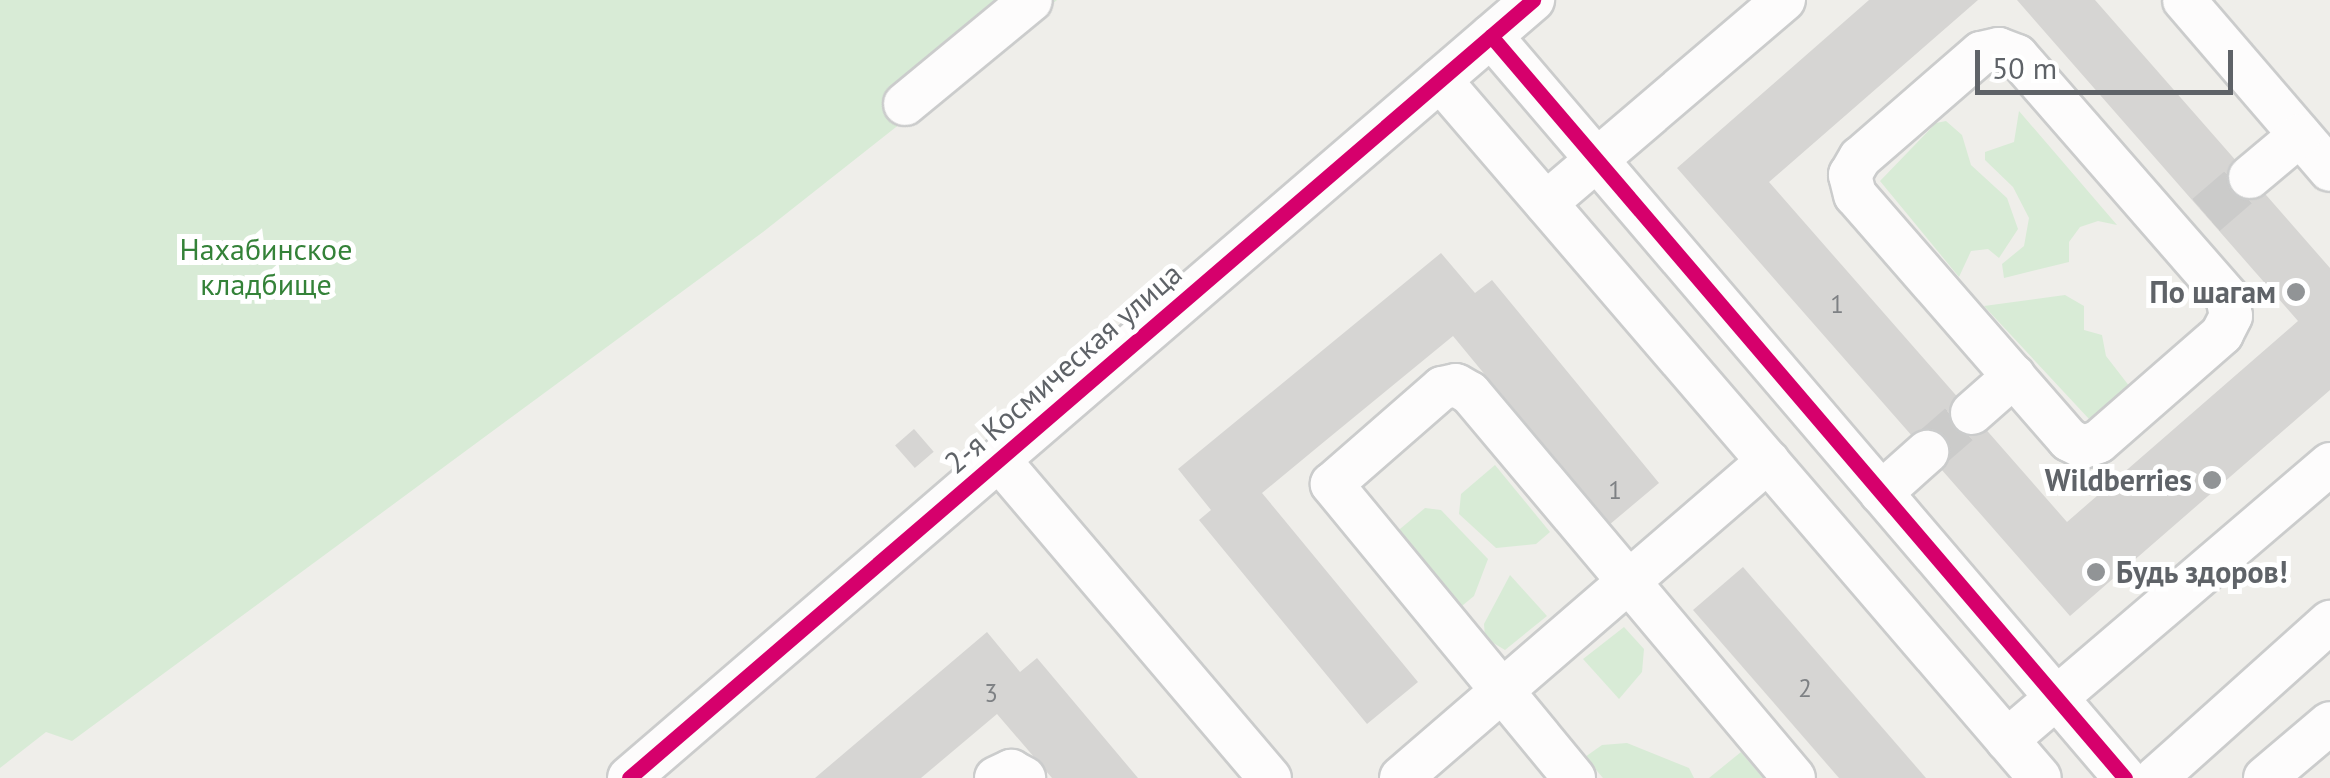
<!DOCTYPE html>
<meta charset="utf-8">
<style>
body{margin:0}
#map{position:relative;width:2330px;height:778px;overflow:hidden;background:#efeeea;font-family:"PT Sans",sans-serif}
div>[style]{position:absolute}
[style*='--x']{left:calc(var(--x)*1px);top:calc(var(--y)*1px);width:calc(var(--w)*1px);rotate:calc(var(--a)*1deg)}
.green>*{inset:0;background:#d8ebd6}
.building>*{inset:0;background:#d6d5d3;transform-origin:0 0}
.minor-tunnel>*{height:42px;margin-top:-21px;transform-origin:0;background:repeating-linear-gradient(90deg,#cbcbca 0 42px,transparent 0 63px)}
.roads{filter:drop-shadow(2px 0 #cbcccc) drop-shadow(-2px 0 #cbcccc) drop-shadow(0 2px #cbcccc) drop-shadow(0 -2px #cbcccc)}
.minor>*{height:42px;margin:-21px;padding:0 21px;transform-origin:21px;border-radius:21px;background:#fdfcfc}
.cycleway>*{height:15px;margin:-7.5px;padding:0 7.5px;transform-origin:7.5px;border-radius:7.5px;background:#d6006c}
.dots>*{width:28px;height:28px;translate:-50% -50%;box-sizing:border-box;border:5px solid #fff;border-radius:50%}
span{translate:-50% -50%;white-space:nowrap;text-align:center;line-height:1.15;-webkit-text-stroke:10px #fff;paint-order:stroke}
.number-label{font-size:25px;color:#7e8184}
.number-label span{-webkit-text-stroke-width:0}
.park-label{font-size:30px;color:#348238}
.poi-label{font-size:30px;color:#5f6368;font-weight:700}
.right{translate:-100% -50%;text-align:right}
.left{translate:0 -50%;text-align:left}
.street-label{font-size:30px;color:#5f6368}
.scale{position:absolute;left:1975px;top:50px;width:258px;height:45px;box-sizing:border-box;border:5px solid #5f6368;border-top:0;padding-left:12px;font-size:30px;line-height:35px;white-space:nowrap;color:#5f6368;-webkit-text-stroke:8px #fff;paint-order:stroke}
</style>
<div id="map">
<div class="green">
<div style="clip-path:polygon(0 0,1057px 0,763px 232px,72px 741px,46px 732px,0 768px)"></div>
<div style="clip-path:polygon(2019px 111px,2117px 225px,2098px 221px,2080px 227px,2069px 242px,2069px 262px,2004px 278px,2002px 264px,2024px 246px,2029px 218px,2013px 187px,1985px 160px,1985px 152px,2014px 142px)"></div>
<div style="clip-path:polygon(1946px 121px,1962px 135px,1971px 165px,2007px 198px,2018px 229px,1999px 258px,1988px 249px,1971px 251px,1959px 277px,1880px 181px,1936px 123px)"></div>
<div style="clip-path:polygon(2065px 295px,2084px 306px,2084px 330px,2102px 335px,2106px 356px,2130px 387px,2089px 419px,1984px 306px)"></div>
<div style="clip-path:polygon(1495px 465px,1550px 532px,1536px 544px,1496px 548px,1459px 514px,1461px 494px)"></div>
<div style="clip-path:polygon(1425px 508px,1441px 510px,1488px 559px,1474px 596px,1457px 610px,1394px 534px)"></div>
<div style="clip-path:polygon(1510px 575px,1547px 616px,1505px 650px,1485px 638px,1484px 624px)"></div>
<div style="clip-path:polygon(1624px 627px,1644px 649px,1642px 672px,1619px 699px,1583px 659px)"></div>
<div style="clip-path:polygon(1627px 743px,1689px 768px,1694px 778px,1603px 778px,1585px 757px,1602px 745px)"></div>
<div style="clip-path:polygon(1741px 752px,1763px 778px,1709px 778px)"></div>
</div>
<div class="building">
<div style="clip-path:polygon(1869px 0,1978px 0,1769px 182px,2067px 522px,2298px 321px,2017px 0,2095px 0,2330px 268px,2330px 390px,2070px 616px,1677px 168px)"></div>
<div style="clip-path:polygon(1441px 253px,1475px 293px,1492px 280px,1659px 483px,1609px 525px,1453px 336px,1325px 441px,1262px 493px,1418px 682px,1367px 724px,1199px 520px,1211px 510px,1178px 469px)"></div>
<div style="left:914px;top:429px;width:30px;height:25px;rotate:49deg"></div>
<div style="clip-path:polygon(1743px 567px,1926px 778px,1839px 778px,1693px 610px)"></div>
<div style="clip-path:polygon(987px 632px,1020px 672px,1037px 658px,1138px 778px,1052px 778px,997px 714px,921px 778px,815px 778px)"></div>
</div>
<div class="minor-tunnel">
<div style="--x:2206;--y:215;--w:58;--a:-40.8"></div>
<div style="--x:1927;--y:452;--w:60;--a:-40.9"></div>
</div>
<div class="roads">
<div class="minor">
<div style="--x:2184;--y:0;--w:224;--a:49.3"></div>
<div style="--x:1491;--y:36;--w:976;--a:49.49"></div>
<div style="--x:1999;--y:49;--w:19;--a:21"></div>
<div style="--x:2017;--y:56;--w:320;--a:48.9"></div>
<div style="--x:2227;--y:297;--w:19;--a:78"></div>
<div style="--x:2231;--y:316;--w:20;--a:117"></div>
<div style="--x:2222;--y:334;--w:164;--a:138.9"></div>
<div style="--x:2098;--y:442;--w:16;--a:162"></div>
<div style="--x:2083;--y:447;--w:16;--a:-153"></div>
<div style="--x:2069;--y:440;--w:325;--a:-131.1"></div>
<div style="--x:1855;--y:195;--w:21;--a:-104"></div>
<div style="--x:1850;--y:175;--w:20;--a:-60"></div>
<div style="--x:1860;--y:158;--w:160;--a:-41"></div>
<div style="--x:1981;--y:53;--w:18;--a:-13"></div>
<div style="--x:1440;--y:80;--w:920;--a:49.32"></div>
<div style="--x:905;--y:104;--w:163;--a:-39.5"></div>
<div style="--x:2250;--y:177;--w:65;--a:-40"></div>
<div style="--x:1546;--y:203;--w:313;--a:-40.5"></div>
<div style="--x:1972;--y:413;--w:56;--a:-41.4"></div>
<div style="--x:999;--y:460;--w:418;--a:49.6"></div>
<div style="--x:1881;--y:493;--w:62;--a:-41.7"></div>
<div style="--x:2007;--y:740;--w:425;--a:-40.5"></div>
<div style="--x:629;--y:778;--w:1193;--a:-40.72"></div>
<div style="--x:996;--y:778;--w:17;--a:-25"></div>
<div style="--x:1011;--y:771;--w:15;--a:28"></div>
<div style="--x:1401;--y:778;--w:485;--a:-40.8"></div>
<div style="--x:1574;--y:778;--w:381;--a:-129.5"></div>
<div style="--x:1332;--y:484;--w:146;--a:-41.1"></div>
<div style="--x:1442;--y:388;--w:14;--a:-12"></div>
<div style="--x:1456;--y:385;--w:16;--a:30"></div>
<div style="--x:1470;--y:393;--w:503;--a:49.92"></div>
<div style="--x:2156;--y:778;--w:234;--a:-41.9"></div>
<div style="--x:2265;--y:778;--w:85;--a:-40.2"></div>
</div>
</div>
<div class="cycleway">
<div style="--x:1491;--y:36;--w:976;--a:49.49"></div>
<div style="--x:629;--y:778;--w:1193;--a:-40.72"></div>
</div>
<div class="dots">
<div style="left:2296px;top:292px;background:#919496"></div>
<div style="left:2212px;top:480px;background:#919496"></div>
<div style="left:2096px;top:572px;background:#919496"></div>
</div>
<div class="number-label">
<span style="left:1837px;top:304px">1</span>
<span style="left:1615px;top:490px">1</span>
<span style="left:1805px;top:688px">2</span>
<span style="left:991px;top:693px">3</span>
</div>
<div class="park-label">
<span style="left:266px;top:266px">Нахабинское<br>кладбище</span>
</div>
<div class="poi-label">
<span class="right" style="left:2276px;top:292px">По шагам</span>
<span class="right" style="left:2192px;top:480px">Wildberries</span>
<span class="left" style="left:2116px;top:572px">Будь здоров!</span>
</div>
<div class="street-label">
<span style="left:1063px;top:368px;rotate:-41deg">2-я Космическая улица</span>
</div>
<div class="scale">50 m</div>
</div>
